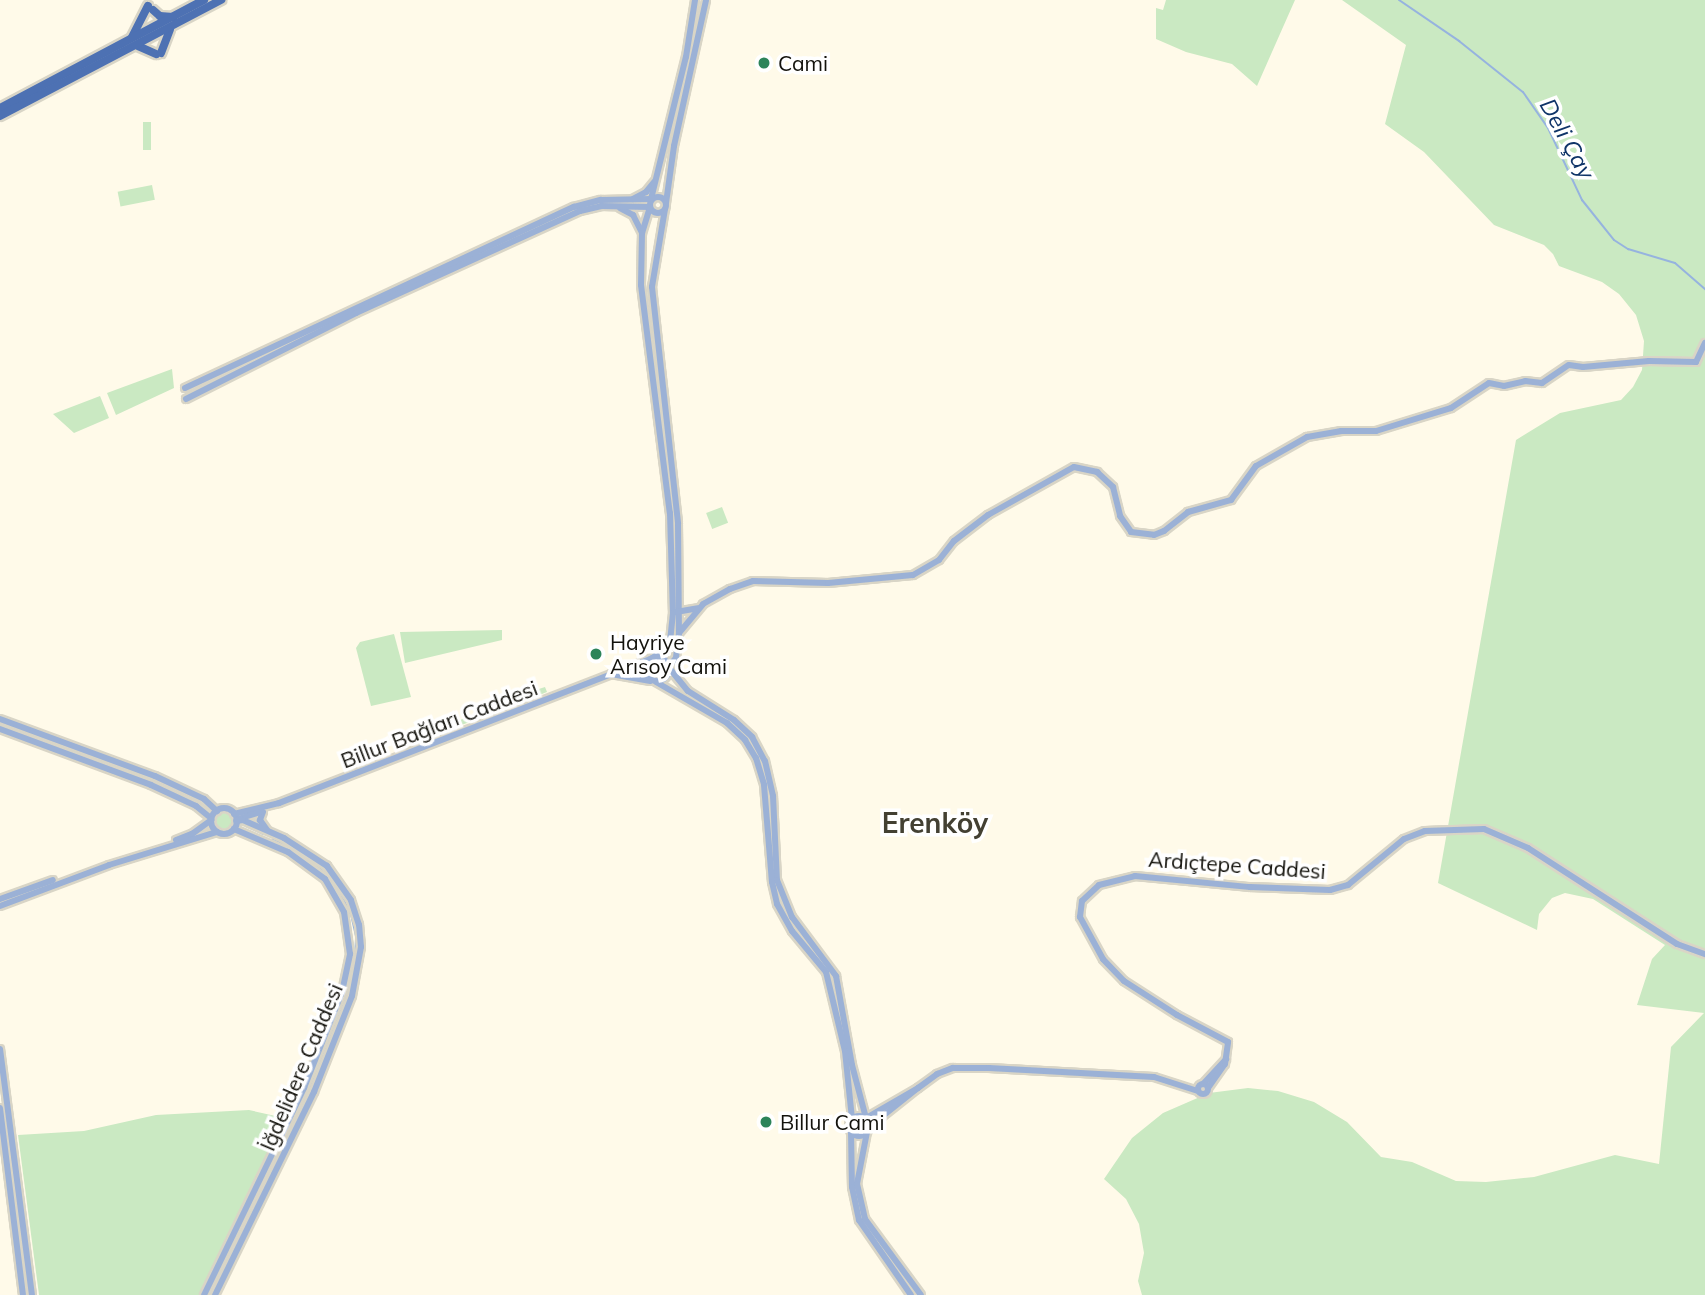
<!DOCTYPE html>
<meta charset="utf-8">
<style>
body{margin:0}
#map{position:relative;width:1705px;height:1295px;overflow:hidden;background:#fffae9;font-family:Mulish,sans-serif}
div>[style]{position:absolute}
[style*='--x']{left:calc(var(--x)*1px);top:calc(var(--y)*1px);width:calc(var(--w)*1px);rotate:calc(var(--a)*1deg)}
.green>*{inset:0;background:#cae9c2;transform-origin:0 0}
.round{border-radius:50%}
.stream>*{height:2px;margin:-1px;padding:0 1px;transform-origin:1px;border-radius:1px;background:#96b3df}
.roads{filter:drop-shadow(2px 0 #d9d5c6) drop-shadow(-2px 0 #d9d5c6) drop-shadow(0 2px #d9d5c6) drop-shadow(0 -2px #d9d5c6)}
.minor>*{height:6px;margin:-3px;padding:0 3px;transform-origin:3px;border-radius:3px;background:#9bb1d6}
.minor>.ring{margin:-3px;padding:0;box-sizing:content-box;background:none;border:6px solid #9bb1d6;border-radius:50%}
.major>*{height:8px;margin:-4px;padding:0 4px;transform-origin:4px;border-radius:4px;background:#4d71b3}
.dots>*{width:19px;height:19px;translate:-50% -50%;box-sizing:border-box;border:4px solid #fff;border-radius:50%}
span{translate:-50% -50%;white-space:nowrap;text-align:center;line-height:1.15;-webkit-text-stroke:7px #fff;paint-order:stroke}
.poi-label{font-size:21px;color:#13120c}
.left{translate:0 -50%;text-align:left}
.street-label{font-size:21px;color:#13120c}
.water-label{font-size:23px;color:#0f3468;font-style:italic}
.district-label{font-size:28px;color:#434032;font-weight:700}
</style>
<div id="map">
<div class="green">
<div style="clip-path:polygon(1166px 0,1295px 0,1257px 86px,1232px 64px,1186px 52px,1156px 39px,1156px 8px,1163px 10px)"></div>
<div style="clip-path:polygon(1342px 0,1705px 0,1705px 1295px,1142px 1295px,1138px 1281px,1144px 1253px,1139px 1224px,1126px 1199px,1104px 1179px,1132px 1138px,1163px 1113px,1209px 1093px,1248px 1088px,1278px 1091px,1314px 1102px,1347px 1122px,1381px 1157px,1412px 1162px,1456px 1181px,1486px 1182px,1534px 1177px,1615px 1155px,1659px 1164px,1671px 1047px,1704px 1013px,1637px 1005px,1652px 959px,1665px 945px,1593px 899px,1565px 893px,1552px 898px,1539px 914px,1537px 930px,1438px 883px,1516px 440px,1560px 413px,1621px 400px,1633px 387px,1642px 370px,1644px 341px,1636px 315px,1619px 294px,1602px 282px,1559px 266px,1553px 254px,1544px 245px,1494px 225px,1424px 152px,1385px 124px,1406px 45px)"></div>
<div style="left:143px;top:122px;width:8px;height:28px"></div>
<div style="left:152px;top:185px;width:15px;height:35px;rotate:79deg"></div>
<div style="clip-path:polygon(172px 369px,174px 388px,116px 415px,107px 393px)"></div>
<div style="clip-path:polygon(100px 396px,109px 418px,74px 433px,53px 414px)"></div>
<div style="left:722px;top:507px;width:17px;height:17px;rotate:69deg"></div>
<div style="clip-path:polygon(502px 630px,502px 640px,405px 663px,400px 632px)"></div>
<div style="clip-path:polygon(394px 634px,411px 697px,371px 706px,356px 648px,360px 642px)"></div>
<div class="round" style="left:649px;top:661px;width:16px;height:16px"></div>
<div style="clip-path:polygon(545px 687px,547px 692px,509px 707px,511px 698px)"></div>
<div style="clip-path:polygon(498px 705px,497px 712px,434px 735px,437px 729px)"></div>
<div class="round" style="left:216px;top:813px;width:16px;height:16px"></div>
<div style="clip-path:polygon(249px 1110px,289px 1119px,202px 1295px,39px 1295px,18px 1135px,84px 1131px,156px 1115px)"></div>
</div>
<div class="stream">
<div style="--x:1399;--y:0;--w:73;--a:34.3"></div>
<div style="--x:1459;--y:41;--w:82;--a:38.6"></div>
<div style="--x:1523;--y:92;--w:44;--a:55.2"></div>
<div style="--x:1548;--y:128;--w:80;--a:64.7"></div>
<div style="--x:1582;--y:200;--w:51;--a:51.3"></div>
<div style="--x:1614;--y:240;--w:17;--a:33"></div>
<div style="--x:1628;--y:249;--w:49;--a:16.6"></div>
<div style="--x:1675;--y:263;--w:40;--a:41"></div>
<div style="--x:0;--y:724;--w:146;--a:20.4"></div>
<div style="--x:137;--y:775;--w:66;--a:24.2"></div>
<div style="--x:246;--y:826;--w:19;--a:25"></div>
<div style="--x:235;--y:1244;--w:162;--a:-64.1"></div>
<div style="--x:306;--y:1098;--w:113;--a:-68.2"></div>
<div style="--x:348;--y:993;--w:36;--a:-79"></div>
<div style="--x:355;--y:958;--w:22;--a:-87"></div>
<div style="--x:356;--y:936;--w:22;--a:-103"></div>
<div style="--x:351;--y:915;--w:34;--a:-116"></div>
<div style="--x:336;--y:884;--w:37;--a:-136"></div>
<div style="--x:309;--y:858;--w:41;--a:-152.2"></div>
<div style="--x:210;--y:1295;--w:47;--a:-65.1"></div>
</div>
<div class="roads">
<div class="minor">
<div class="ring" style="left:650px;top:197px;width:10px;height:10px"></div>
<div style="--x:633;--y:199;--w:15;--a:-28"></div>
<div style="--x:646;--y:192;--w:13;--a:-51"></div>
<div style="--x:666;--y:203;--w:58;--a:-82"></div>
<div style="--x:674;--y:146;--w:149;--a:-77.6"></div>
<div style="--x:620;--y:208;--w:15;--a:28"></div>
<div style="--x:633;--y:215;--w:20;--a:63"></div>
<div style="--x:665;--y:209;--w:79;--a:99.5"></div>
<div style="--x:652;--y:287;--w:238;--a:83.7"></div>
<div style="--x:678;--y:524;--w:109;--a:89.5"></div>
<div style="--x:679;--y:633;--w:25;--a:97"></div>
<div style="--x:676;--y:658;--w:11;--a:131"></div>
<div style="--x:185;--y:388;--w:429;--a:-25"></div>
<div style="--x:574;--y:207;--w:28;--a:-15"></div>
<div style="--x:601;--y:200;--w:50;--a:-1.1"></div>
<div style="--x:651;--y:199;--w:146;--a:-76.2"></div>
<div style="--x:686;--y:57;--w:58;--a:-81"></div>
<div style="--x:186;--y:399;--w:191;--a:-26.8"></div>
<div style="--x:356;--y:313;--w:246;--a:-24.5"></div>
<div style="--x:580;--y:211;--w:22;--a:-13"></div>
<div style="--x:601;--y:206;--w:49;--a:1.2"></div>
<div style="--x:650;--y:207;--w:27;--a:107"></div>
<div style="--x:642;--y:233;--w:52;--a:91.1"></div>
<div style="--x:641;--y:285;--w:230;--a:82.8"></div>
<div style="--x:670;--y:513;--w:100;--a:88.3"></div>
<div style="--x:673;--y:613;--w:28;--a:96"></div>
<div style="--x:670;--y:641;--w:23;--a:135"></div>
<div style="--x:676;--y:612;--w:22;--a:-10"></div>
<div style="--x:679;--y:633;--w:38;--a:-50"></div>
<div style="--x:703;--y:604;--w:31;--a:-29"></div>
<div style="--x:730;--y:589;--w:24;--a:-19"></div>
<div style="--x:753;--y:581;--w:75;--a:1.5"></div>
<div style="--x:828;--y:583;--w:85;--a:-5.4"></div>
<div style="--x:913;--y:575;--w:30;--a:-30"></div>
<div style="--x:939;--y:560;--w:24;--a:-52"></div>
<div style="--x:954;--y:541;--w:43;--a:-37.4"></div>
<div style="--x:988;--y:515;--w:98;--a:-29.2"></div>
<div style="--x:1074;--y:467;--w:24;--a:12"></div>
<div style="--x:1097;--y:472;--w:22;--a:43"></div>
<div style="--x:1113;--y:487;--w:30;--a:76"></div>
<div style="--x:1120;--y:516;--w:19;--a:55"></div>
<div style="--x:1131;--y:532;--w:23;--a:7"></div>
<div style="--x:1154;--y:535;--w:11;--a:-22"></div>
<div style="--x:1164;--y:531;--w:31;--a:-38"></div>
<div style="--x:1188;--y:512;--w:45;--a:-15.6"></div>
<div style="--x:1231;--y:500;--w:42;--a:-53.7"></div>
<div style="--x:1256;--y:466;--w:59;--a:-29.6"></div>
<div style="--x:1307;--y:437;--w:35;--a:-10"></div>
<div style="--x:1341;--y:431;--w:35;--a:0"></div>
<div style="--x:1376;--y:431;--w:78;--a:-17"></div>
<div style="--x:1451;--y:408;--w:45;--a:-33.3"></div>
<div style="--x:1489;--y:383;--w:15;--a:11"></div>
<div style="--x:1504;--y:386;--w:22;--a:-13"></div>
<div style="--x:1525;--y:381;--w:17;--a:7"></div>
<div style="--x:1542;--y:383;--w:32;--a:-34"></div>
<div style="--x:1569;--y:365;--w:14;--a:8"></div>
<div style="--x:1583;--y:367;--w:66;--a:-5.2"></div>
<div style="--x:1649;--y:361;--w:47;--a:1.2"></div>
<div style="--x:1696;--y:362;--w:21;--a:-65"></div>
<div class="ring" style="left:645px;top:657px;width:18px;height:18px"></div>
<div style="--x:670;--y:669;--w:28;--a:51"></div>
<div style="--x:688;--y:691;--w:54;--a:32.2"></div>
<div style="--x:734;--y:720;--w:25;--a:43"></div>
<div style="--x:752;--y:737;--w:27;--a:62"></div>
<div style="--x:765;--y:761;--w:36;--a:77"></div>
<div style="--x:773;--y:796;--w:84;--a:87.3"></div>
<div style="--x:777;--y:880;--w:40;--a:68"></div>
<div style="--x:792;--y:917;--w:74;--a:53.3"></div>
<div style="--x:836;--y:976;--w:90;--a:79.8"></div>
<div style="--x:852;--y:1065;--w:55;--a:75.2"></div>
<div style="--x:866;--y:1118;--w:60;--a:-30"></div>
<div style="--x:918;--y:1088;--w:63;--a:141.5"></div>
<div style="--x:611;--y:674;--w:40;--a:10"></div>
<div style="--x:656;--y:682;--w:82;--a:30"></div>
<div style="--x:727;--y:723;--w:25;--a:43"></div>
<div style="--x:745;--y:740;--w:21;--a:59"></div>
<div style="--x:756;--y:758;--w:28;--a:73"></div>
<div style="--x:764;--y:785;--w:97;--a:85.3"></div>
<div style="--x:772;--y:882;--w:23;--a:77"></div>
<div style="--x:777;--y:904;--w:31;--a:61"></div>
<div style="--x:792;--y:931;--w:53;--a:50.3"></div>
<div style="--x:826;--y:972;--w:81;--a:76.5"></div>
<div style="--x:845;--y:1051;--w:68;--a:84.1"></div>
<div style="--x:0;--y:719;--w:165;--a:20.2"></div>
<div style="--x:155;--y:776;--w:54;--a:25.1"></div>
<div style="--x:204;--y:799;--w:18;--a:43"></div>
<div style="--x:0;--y:729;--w:161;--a:20.3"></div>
<div style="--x:151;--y:785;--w:50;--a:25"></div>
<div style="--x:196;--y:806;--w:19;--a:39"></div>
<div class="ring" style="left:211px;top:808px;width:20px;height:20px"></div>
<div style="--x:263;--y:812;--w:9;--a:111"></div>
<div style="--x:260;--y:820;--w:12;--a:55"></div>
<div style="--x:234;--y:814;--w:46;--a:-13.7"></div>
<div style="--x:279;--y:803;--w:400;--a:-21.2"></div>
<div style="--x:238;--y:819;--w:24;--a:-17"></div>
<div style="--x:176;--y:840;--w:17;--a:-21"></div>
<div style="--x:192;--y:834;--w:24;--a:-36"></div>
<div style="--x:0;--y:899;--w:56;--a:-19.7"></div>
<div style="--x:0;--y:906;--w:116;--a:-20.6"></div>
<div style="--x:109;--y:865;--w:113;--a:-17"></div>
<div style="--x:0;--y:1049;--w:248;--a:82.6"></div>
<div class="ring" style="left:1198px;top:1084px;width:4px;height:4px"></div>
<div style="--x:1203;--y:1084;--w:34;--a:-47"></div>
<div style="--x:918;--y:1088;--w:24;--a:-36"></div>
<div style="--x:937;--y:1074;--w:17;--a:-21"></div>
<div style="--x:953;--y:1068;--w:36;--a:0"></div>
<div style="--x:989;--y:1068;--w:165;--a:3.1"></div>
<div style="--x:1154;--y:1077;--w:46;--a:17.7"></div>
<div style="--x:1208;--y:1088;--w:29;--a:-55"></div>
<div style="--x:1225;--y:1064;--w:22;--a:-82"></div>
<div style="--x:1228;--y:1042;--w:58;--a:-152.1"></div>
<div style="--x:1177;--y:1015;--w:63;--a:-147.3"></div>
<div style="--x:1124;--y:981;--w:30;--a:-134"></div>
<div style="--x:1103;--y:959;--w:48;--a:-118.7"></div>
<div style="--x:1080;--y:917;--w:16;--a:-83"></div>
<div style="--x:1082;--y:901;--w:23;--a:-43"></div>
<div style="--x:1099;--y:885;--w:37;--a:-14"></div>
<div style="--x:1135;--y:876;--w:116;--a:5.5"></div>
<div style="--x:1250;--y:887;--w:80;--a:2.1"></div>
<div style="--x:1330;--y:890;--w:19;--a:-16"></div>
<div style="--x:1348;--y:885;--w:72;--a:-39.4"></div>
<div style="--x:1404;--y:839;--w:22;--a:-21"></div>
<div style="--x:1425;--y:831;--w:59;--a:-1.9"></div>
<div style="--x:1484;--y:829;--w:48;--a:23.4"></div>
<div style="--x:1528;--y:848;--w:177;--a:32.8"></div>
<div style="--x:1677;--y:944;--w:30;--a:20"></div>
<div style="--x:0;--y:1108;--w:188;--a:83"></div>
<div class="ring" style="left:849px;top:1116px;width:14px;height:14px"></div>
<div style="--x:851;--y:1131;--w:56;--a:89"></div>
<div style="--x:852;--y:1187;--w:34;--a:78"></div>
<div style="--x:859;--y:1220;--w:91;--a:55.3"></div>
<div style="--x:867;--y:1132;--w:53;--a:100.9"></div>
<div style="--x:857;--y:1184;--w:36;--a:77"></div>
<div style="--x:865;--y:1219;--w:94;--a:53.6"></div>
<div style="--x:204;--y:1295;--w:230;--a:-64.2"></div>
<div style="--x:304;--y:1088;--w:103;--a:-68.4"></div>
<div style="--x:342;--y:992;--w:39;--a:-78"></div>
<div style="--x:350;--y:954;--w:42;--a:-98.1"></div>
<div style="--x:344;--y:912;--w:38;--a:-120"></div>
<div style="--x:325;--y:879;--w:46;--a:-143.9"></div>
<div style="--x:288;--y:852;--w:59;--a:-156.9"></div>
<div style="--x:215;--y:1295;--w:226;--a:-64"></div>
<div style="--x:314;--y:1092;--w:103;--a:-68.4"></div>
<div style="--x:352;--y:996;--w:50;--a:-79.6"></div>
<div style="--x:361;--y:947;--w:22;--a:-95"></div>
<div style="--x:359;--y:925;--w:26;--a:-108"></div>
<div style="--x:351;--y:900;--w:42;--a:-125.2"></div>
<div style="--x:327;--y:866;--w:51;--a:-146.9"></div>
<div style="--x:284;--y:838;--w:45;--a:-156.3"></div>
<div style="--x:243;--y:820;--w:7;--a:172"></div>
</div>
<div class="major">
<div style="--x:153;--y:10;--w:9;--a:41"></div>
<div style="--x:160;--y:16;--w:13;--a:4"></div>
<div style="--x:132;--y:37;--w:35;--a:-63"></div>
<div style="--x:138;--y:46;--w:20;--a:24"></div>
<div style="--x:161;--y:53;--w:25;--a:-69"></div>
<div style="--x:0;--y:108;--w:231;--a:-27.9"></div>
<div style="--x:0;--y:116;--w:250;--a:-27.7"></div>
</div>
</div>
<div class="dots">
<div style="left:764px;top:63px;background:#2c8459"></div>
<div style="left:596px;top:654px;background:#2c8459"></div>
<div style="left:766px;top:1122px;background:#2c8459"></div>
</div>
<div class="poi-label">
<span class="left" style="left:778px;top:63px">Cami</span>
<span class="left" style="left:610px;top:654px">Hayriye<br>Arısoy Cami</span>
<span class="left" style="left:780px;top:1122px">Billur Cami</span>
</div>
<div class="street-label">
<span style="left:439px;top:724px;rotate:-21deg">Billur Bağları Caddesi</span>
<span style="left:1237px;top:865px;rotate:4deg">Ardıçtepe Caddesi</span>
<span style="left:301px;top:1067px;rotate:-67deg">İğdelidere Caddesi</span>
</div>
<div class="water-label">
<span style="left:1567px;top:139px;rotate:61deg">Deli Çay</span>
</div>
<div class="district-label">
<span style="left:935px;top:823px">Erenköy</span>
</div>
</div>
